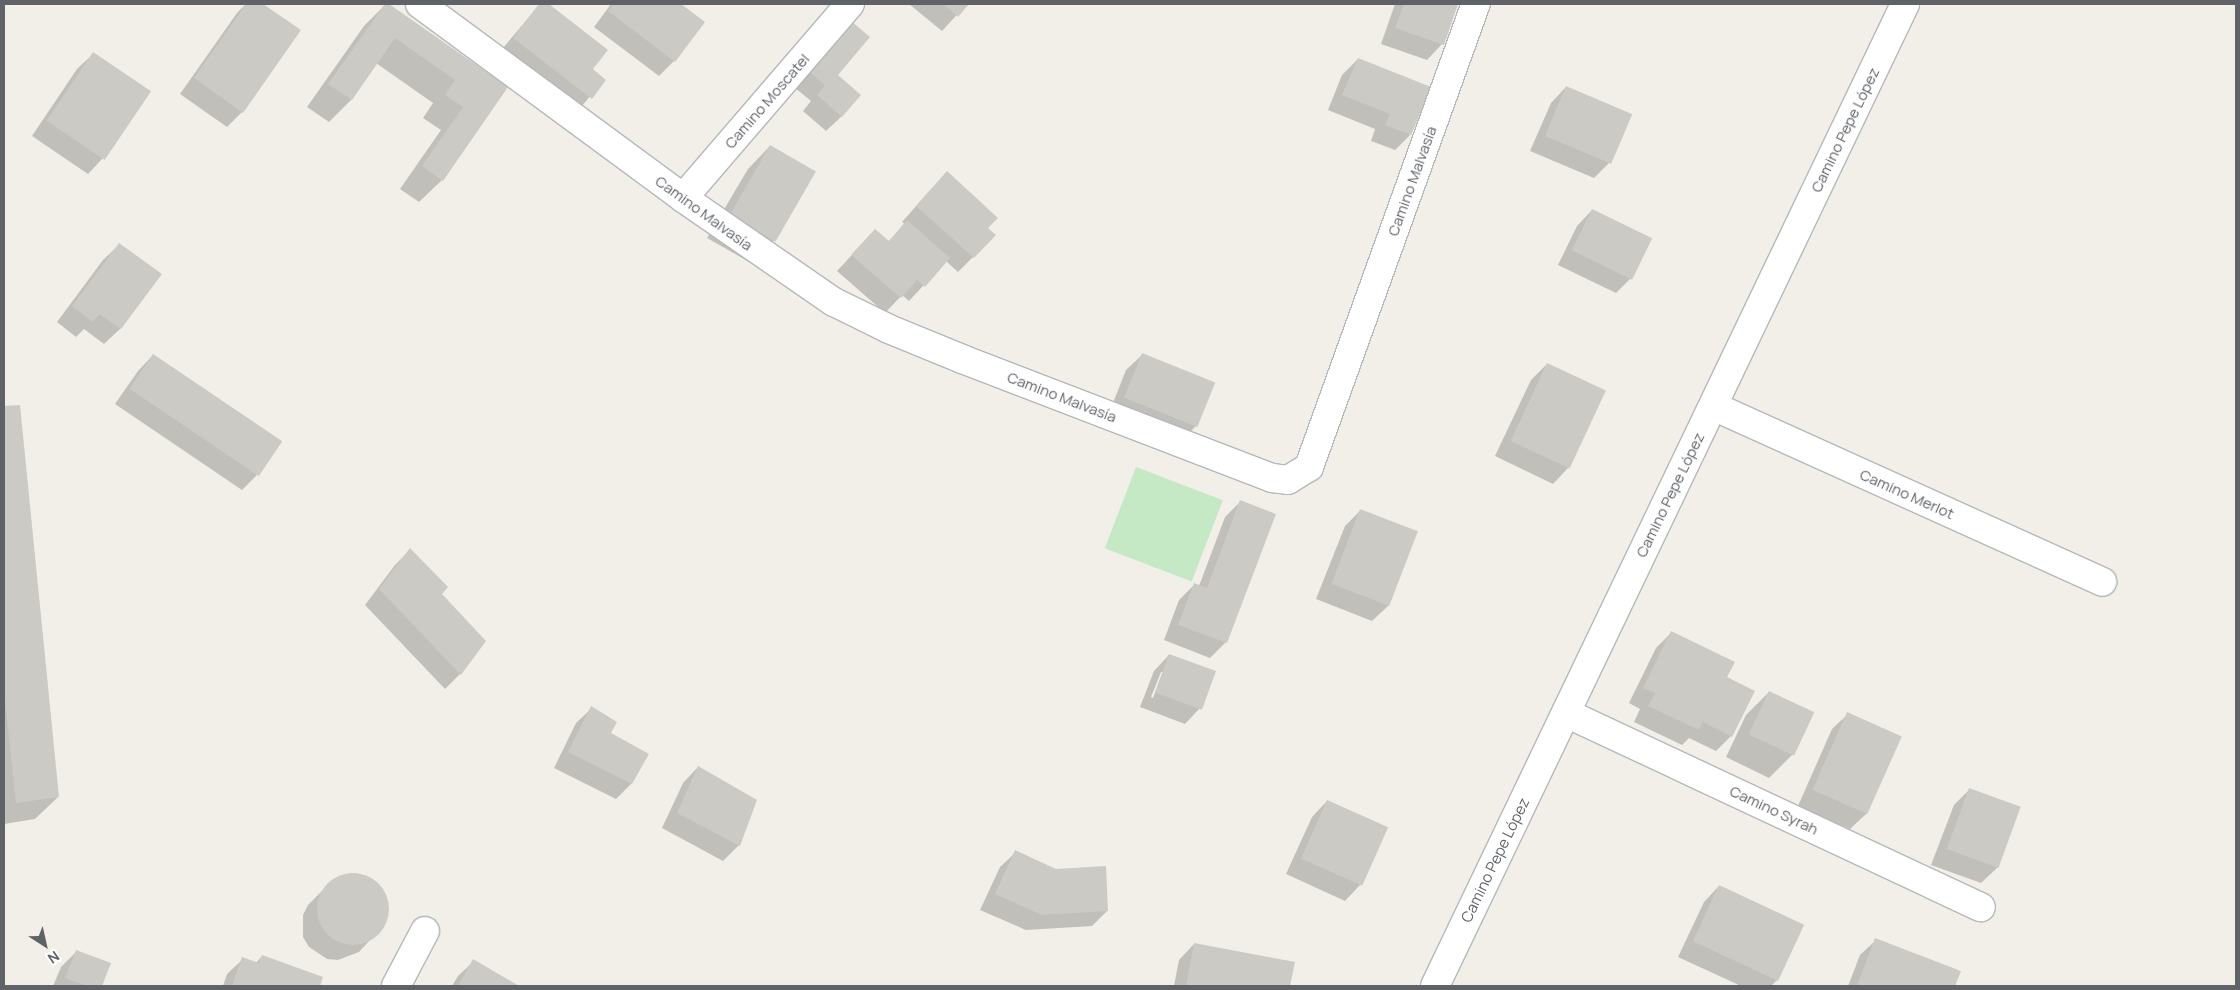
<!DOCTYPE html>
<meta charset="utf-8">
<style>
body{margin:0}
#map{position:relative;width:2240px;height:990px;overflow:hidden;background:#f1efe8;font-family:Manrope,sans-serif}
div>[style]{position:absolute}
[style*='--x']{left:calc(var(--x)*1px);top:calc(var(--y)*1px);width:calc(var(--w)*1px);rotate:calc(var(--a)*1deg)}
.green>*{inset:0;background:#c5e8c5;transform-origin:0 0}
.shadow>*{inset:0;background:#0003}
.building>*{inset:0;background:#cccac5;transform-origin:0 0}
.round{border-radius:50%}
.roads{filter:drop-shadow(1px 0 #b5b8bc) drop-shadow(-1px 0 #b5b8bc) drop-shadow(0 1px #b5b8bc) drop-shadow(0 -1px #b5b8bc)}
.minor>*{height:28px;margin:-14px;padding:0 14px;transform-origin:14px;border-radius:14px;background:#fff}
span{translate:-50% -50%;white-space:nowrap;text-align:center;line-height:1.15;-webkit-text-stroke:4px #fff;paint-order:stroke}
.street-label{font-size:15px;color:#5f6368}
.frame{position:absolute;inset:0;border:5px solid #5f6368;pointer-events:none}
.north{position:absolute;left:20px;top:920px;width:50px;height:50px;-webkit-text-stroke:4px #fff;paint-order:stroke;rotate:145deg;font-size:14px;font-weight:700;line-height:20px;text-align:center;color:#5f6368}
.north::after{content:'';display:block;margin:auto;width:18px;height:22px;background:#5f6368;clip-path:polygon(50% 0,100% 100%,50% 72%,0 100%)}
</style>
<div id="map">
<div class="green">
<div style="left:1136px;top:467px;width:93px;height:87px;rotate:21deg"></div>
</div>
<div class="shadow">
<div style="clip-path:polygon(246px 4px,261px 4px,300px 31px,242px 112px,227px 127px,180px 94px,237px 13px)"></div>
<div style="clip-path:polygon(386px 4px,507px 87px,442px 180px,419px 202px,400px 189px,441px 130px,423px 118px,433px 103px,376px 63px,351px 100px,329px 122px,307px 107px,364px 26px)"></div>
<div style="clip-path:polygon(540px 4px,547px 4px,606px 50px,591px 70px,604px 80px,575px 114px,498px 54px)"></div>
<div style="clip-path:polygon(611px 4px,679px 4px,704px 22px,674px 61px,659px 76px,594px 27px)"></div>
<div style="clip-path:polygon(909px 4px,967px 4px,942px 31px)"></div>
<div style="clip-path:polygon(1395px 4px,1457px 4px,1442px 44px,1427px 60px,1381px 44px)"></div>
<div style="clip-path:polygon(835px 38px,836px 75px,842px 116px,826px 131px,803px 111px,811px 101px,794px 87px)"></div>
<div style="clip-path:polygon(93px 54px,103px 158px,88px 174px,32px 136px,77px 69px)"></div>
<div style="clip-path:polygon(1358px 59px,1410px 135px,1395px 150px,1371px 141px,1375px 129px,1328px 110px,1342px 75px)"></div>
<div style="clip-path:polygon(1566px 87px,1630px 115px,1609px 163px,1594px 178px,1530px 151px,1551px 103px)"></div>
<div style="clip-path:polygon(770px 146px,814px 172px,773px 241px,751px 263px,707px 238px,748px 169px)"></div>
<div style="clip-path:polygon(932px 188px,987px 228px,973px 257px,958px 272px,946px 261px,909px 301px,902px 295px,885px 313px,837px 271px,875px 230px,888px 242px,905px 224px,902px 222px)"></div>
<div style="clip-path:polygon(1592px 210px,1631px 278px,1616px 293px,1558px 265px,1577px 226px)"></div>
<div style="clip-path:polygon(119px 245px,160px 275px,120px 329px,104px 344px,84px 329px,76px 337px,57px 322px,103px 260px)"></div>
<div style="clip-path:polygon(153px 355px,257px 475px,242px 490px,115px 404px,138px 371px)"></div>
<div style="clip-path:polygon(1142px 355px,1196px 426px,1181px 441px,1109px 413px,1126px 370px)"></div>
<div style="clip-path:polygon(1547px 364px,1568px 468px,1553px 484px,1495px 456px,1531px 380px)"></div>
<div style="clip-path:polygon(19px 406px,58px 797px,35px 819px,4px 824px,4px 407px)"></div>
<div style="clip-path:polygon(1240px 502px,1226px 642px,1210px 658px,1164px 640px,1179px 600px,1194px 585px,1199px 586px,1225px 517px)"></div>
<div style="clip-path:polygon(1361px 510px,1416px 532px,1388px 606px,1372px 621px,1316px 599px,1345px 526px)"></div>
<div style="clip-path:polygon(410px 550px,441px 595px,484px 641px,460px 674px,445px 689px,365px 605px,395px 565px)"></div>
<div style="clip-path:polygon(1672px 632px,1725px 678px,1731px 736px,1716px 751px,1689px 738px,1682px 745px,1634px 722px,1640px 709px,1629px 703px,1656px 648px)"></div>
<div style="clip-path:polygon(evenodd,1169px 655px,1200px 708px,1185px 724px,1140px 707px,1154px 671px,1169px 655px,1161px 672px,1163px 672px,1153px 698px,1151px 697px,1161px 672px)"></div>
<div style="clip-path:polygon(1769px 692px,1792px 755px,1769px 778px,1726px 757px,1746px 715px)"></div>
<div style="clip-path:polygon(592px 708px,609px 734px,647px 755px,631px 784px,616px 799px,554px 768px,576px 723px)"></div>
<div style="clip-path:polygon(1848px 714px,1900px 737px,1866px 814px,1850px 829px,1798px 806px,1832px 729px)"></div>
<div style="clip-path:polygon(698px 767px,739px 845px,723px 861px,662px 828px,683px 783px)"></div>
<div style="clip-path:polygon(1970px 789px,2019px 808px,1997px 868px,1981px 883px,1931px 865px,1954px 805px)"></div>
<div style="clip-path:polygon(1327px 801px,1360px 885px,1345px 901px,1286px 874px,1312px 817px)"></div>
<div style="clip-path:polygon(1016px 852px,1107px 911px,1092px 926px,1026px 930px,980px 910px,1000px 867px)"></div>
<div style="clip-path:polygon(354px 873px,366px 876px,376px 882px,384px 892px,387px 903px,387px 915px,383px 926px,359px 952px,338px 960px,327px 959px,309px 947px,303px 937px,303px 915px,308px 905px,332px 881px,342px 875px)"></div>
<div style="clip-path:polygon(1719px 886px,1777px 980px,1771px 986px,1741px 986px,1678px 957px,1704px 902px)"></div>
<div style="clip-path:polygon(1876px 940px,1960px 972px,1954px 986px,1848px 986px,1860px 955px)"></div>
<div style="clip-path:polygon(1194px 944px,1293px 963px,1289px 986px,1174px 986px,1179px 960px)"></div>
<div style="clip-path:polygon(76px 952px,109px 964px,101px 986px,53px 986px,61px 967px)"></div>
<div style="clip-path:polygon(262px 956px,322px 978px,319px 986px,223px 986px,227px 974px,243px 959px,256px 963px)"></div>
<div style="clip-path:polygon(474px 961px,517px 986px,452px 986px,458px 976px)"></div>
</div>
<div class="building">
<div style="clip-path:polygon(246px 4px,263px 4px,301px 30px,243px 113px,194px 78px)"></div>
<div style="clip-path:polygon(385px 4px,389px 4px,508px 87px,443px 181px,422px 166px,463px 107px,445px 95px,455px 80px,395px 38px,352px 100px,328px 84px)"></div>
<div style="clip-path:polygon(539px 4px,549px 4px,608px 50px,593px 69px,606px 80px,592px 99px,513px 38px)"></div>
<div style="clip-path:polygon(614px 4px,681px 4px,705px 22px,675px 62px,608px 11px)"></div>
<div style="clip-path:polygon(943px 4px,969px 4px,958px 17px)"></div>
<div style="clip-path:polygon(1404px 4px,1458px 4px,1444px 45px,1395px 28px)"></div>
<div style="clip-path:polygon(851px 21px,870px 37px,838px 75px,861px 95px,842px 117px,817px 95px,825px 85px,808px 71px)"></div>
<div style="left:93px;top:52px;width:70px;height:83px;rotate:34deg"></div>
<div style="clip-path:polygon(1358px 58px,1431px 87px,1411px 135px,1385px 125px,1390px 114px,1342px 95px)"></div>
<div style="left:1566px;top:86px;width:72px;height:54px;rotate:23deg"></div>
<div style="left:770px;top:145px;width:53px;height:81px;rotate:30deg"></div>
<div style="clip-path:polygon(947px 171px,998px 218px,988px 228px,996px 235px,974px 258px,916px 206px)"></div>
<div style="left:1592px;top:209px;width:67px;height:46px;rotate:26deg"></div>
<div style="clip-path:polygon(907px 220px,950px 258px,925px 287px,917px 280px,901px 298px,851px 255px,875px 229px,889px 241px)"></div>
<div style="clip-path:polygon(119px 243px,162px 274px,121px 329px,99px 314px,93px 322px,72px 306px)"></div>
<div style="left:1142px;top:353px;width:79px;height:48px;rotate:22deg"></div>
<div style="left:153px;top:354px;width:156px;height:42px;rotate:34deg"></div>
<div style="left:1547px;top:363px;width:65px;height:86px;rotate:25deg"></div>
<div style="clip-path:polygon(20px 405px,59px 797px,16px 803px,4px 690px,4px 406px)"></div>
<div style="clip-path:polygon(1240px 500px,1276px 514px,1227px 643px,1178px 625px,1194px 583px,1207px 588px)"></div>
<div style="left:1360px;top:509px;width:62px;height:80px;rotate:21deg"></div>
<div style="clip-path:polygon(410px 548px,448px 587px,442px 594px,486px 641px,461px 675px,379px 589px)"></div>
<div style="clip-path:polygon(1671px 631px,1735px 662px,1727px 677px,1755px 691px,1732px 737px,1703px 722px,1699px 730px,1648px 706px,1655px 693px,1643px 688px)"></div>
<div style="left:1169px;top:654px;width:50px;height:41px;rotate:20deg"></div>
<div style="left:1769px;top:691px;width:50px;height:48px;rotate:25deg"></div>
<div style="clip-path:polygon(591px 706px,617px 722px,611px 733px,649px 754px,632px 784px,568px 752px)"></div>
<div style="left:1847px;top:712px;width:60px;height:85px;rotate:24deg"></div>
<div style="clip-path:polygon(698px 766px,757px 800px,740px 846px,677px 813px)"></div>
<div style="left:1969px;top:788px;width:55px;height:65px;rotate:20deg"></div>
<div style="left:1327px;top:800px;width:67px;height:64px;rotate:24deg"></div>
<div style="clip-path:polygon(1015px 850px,1056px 869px,1106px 866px,1108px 911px,1042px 915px,995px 894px)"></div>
<div class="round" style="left:317px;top:873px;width:72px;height:72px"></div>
<div style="left:1719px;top:885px;width:94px;height:62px;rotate:25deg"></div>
<div style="clip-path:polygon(1875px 938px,1961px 971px,1955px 986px,1857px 986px)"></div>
<div style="clip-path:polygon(1194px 943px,1295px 962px,1290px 986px,1186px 986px)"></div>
<div style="clip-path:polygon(76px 950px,111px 963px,102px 986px,87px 986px,65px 978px)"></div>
<div style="clip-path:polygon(262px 955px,323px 977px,320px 986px,232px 986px,242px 957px,259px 963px)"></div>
<div style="clip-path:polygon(473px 959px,519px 986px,458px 986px)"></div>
</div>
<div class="roads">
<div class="minor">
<div style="--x:420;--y:4;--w:327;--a:36.4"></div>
<div style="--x:683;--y:198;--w:183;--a:34.6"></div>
<div style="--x:834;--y:302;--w:61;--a:26.1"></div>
<div style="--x:889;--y:329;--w:79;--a:22.3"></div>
<div style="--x:962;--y:359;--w:332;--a:21"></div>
<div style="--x:1272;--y:478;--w:16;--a:7"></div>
<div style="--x:1288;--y:480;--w:25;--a:-32"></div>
<div style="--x:1309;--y:467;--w:492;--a:-70.2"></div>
<div style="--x:683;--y:198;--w:256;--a:-49.3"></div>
<div style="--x:1713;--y:406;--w:427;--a:24.3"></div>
<div style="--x:1566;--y:713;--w:458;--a:25.1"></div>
<div style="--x:396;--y:986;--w:62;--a:-62.2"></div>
<div style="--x:1435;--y:986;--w:1089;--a:-64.42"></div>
</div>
</div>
<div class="street-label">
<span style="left:767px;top:101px;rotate:-49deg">Camino Moscatel</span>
<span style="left:1845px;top:130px;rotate:-64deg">Camino Pepe López</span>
<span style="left:1412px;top:181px;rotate:-70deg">Camino Malvasía</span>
<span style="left:704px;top:213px;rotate:36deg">Camino Malvasía</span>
<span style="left:1062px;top:397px;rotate:21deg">Camino Malvasía</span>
<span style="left:1907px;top:494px;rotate:24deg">Camino Merlot</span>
<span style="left:1670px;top:495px;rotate:-64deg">Camino Pepe López</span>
<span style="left:1774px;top:810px;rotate:25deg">Camino Syrah</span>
<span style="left:1495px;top:860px;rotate:-64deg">Camino Pepe López</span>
</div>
<div class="frame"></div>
<div class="north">N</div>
</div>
